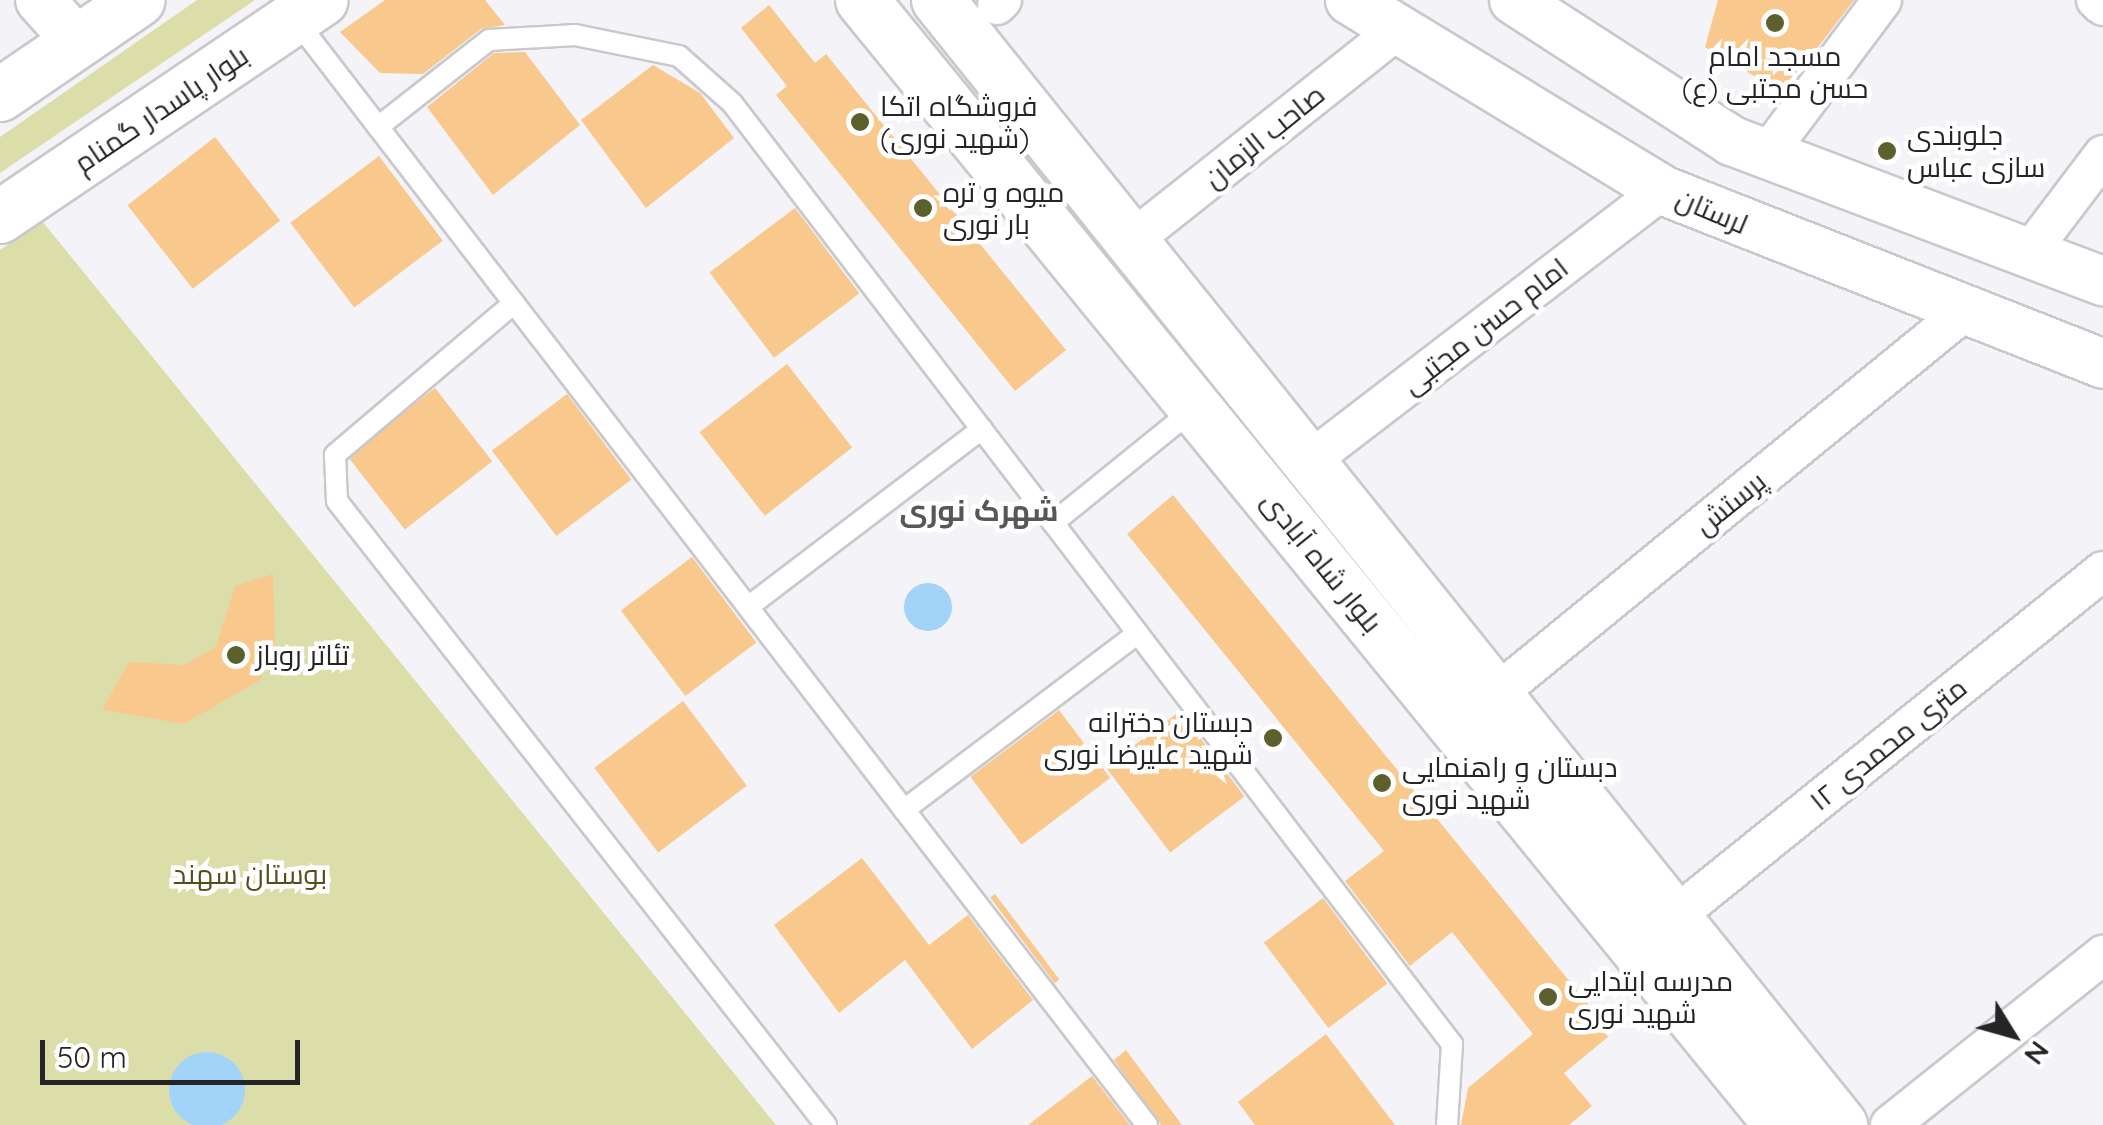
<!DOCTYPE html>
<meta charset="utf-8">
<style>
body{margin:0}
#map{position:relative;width:2103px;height:1125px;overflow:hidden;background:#f3f3f8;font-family:Quicksand,Cairo,sans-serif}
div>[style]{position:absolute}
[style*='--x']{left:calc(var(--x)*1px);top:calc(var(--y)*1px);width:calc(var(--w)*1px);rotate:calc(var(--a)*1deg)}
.green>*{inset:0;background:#dcdeaa}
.water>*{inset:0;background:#a2d4fa}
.round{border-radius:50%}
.building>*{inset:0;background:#f8c88d;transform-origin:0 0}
.roads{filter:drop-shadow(2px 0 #c9c9cd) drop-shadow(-2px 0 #c9c9cd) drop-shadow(0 2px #c9c9cd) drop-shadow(0 -2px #c9c9cd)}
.service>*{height:20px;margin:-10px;padding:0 10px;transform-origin:10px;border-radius:10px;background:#fff}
.minor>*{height:38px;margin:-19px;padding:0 19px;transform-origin:19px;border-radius:19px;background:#fff}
.tertiary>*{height:48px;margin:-24px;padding:0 24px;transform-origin:24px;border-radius:24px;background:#fff}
.secondary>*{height:52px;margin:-26px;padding:0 26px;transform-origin:26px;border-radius:26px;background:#fff}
.dots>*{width:28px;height:28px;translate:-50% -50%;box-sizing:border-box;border:5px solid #fff;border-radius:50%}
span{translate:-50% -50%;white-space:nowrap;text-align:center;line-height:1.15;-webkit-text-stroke:9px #fff;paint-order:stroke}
.poi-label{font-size:28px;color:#252527}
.left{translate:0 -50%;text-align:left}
.right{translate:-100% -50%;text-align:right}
.street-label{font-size:28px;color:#252527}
.park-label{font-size:28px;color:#4f501b}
.neighbourhood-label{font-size:30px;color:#57575a;font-weight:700}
.north{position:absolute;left:1963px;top:985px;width:100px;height:100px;-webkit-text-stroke:8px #fff;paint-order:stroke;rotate:127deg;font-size:28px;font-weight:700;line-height:40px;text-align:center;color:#252527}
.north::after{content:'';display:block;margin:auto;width:35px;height:45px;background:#252527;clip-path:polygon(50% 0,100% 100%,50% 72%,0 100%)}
.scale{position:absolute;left:40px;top:1040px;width:260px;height:45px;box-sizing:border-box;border:5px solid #252527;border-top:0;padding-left:12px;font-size:30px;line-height:35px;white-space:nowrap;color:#252527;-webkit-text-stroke:8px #fff;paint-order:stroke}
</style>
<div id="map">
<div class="green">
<div style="clip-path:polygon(197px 0,255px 0,0 173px,0 137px)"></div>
<div style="clip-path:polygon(42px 221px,776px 1125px,0 1125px,0 250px)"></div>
</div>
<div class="water">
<div class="round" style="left:904px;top:583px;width:48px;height:48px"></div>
<div class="round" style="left:169px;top:1052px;width:76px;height:76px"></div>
</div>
<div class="building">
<div style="clip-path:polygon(385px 0,485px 0,505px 25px,481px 29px,423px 74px,380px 73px,340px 32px)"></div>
<div style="clip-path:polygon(1718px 0,1854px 0,1783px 93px,1705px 47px)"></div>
<div style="clip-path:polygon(769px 5px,815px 63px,826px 54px,1066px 350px,1015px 391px,776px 95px,787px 86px,741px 28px)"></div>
<div style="clip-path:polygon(525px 52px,580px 125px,493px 195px,427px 107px,494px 53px)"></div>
<div style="clip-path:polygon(653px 65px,700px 93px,734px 138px,646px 208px,581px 120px)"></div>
<div style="left:215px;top:137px;width:106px;height:111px;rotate:52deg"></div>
<div style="left:379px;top:156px;width:106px;height:111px;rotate:53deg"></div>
<div style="left:795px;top:208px;width:107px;height:107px;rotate:53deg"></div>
<div style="left:787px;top:364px;width:106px;height:111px;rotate:52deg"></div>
<div style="left:435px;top:388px;width:93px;height:111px;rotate:52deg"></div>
<div style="left:567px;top:394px;width:107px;height:94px;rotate:53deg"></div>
<div style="clip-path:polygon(1173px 495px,1593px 1010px,1608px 1037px,1564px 1073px,1592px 1106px,1569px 1125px,1461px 1125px,1468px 1088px,1533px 1034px,1452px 932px,1410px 966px,1345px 881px,1384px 851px,1127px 534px)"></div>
<div style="left:692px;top:557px;width:107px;height:89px;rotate:53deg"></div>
<div style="clip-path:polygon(273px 574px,275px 643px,260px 680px,184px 724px,102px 710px,129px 662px,184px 665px,216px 647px,235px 586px)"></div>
<div style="left:683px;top:701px;width:106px;height:111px;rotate:53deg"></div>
<div style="left:1059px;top:710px;width:85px;height:111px;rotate:53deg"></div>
<div style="left:1180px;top:711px;width:107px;height:93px;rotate:53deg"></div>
<div style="clip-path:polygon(862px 858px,929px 945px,968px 915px,1033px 1000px,972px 1049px,905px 960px,839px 1013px,774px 925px)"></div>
<div style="left:995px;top:894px;width:107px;height:6px;rotate:53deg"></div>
<div style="left:1323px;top:898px;width:107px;height:74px;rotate:53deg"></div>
<div style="clip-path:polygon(1326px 1034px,1395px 1125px,1255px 1125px,1238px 1102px)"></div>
<div style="clip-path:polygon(1126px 1050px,1182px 1125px,1161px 1125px,1114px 1060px)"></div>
<div style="clip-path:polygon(1092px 1076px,1130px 1125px,1028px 1125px)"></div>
</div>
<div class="roads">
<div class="service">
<div style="--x:295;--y:19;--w:1396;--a:52.39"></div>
<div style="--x:378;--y:127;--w:141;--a:-38.1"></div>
<div style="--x:489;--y:40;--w:86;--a:-3.3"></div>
<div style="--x:575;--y:35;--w:106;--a:11.4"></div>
<div style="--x:679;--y:56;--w:71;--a:41.6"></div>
<div style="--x:732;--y:103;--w:1185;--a:52.58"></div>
<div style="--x:1452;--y:1044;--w:81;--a:93.5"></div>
<div style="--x:514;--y:303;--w:235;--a:139.7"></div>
<div style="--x:335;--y:455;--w:46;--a:87.5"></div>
<div style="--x:337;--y:501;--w:793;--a:51.92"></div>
<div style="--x:1053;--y:523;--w:183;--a:-39"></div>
<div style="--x:748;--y:607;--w:294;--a:-37.3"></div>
<div style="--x:904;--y:810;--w:293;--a:-37.1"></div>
</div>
<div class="minor">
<div style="--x:2096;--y:0;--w:9;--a:41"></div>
<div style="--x:997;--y:5;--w:7;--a:-45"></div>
<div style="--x:1767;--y:154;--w:192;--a:-53.2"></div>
<div style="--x:1131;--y:241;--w:340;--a:-38.4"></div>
<div style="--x:2029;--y:253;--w:123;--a:-52.9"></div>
<div style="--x:1308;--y:462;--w:446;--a:-37.5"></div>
<div style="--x:1495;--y:695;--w:607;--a:-39.25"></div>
<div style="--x:1674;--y:917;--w:551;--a:-38.89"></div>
<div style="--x:1890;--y:1125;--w:273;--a:-38.6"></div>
</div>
<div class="tertiary">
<div style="--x:40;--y:0;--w:57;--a:47.9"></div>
<div style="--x:1350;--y:0;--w:365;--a:31.3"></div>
<div style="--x:1662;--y:190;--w:474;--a:21.5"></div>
<div style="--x:1514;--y:0;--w:260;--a:32.9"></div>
<div style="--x:1732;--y:141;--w:397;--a:20.7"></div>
</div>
<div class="secondary">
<div style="--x:862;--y:0;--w:1453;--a:50.75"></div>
<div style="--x:938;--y:0;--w:1443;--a:51.25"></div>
<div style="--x:0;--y:95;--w:168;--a:-34.4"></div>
<div style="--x:0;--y:217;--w:388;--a:-34"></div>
</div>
</div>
<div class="dots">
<div style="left:1775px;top:23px;background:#5c602d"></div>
<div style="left:860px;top:122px;background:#5c602d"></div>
<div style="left:1887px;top:151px;background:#5c602d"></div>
<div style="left:923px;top:208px;background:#5c602d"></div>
<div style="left:236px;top:655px;background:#5c602d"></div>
<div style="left:1273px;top:738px;background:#5c602d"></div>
<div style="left:1382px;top:783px;background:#5c602d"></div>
<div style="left:1548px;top:997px;background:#5c602d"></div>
</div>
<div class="poi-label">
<span style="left:1775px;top:72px">مسجد امام<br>حسن مجتبی (ع)</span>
<span class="left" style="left:880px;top:122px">فروشگاه اتکا<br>(شهید نوری)</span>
<span class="left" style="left:1907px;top:151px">جلوبندی<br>سازی عباس</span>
<span class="left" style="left:943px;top:208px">میوه و تره<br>بار نوری</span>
<span class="left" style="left:256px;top:655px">تئاتر روباز</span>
<span class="right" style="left:1253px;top:738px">دبستان دخترانه<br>شهید علیرضا نوری</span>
<span class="left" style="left:1402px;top:783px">دبستان و راهنمایی<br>شهید نوری</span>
<span class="left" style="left:1568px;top:997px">مدرسه ابتدایی<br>شهید نوری</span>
</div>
<div class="street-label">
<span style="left:161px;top:109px;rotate:-34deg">بلوار پاسدار گمنام</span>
<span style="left:1264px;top:136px;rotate:-39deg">صاحب الزمان</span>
<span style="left:1712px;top:211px;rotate:23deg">لرستان</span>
<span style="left:1485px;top:326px;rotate:-38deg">امام حسن مجتبی</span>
<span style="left:1730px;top:503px;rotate:-39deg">پرستش</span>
<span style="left:1322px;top:562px;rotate:51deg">بلوار شاه آبادی</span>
<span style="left:1888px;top:744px;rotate:-39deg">۱۲ متری محمدی</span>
</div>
<div class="park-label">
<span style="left:250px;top:874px">بوستان سهند</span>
</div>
<div class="neighbourhood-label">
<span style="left:979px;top:510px">شهرک نوری</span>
</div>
<div class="north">N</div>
<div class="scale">50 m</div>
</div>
